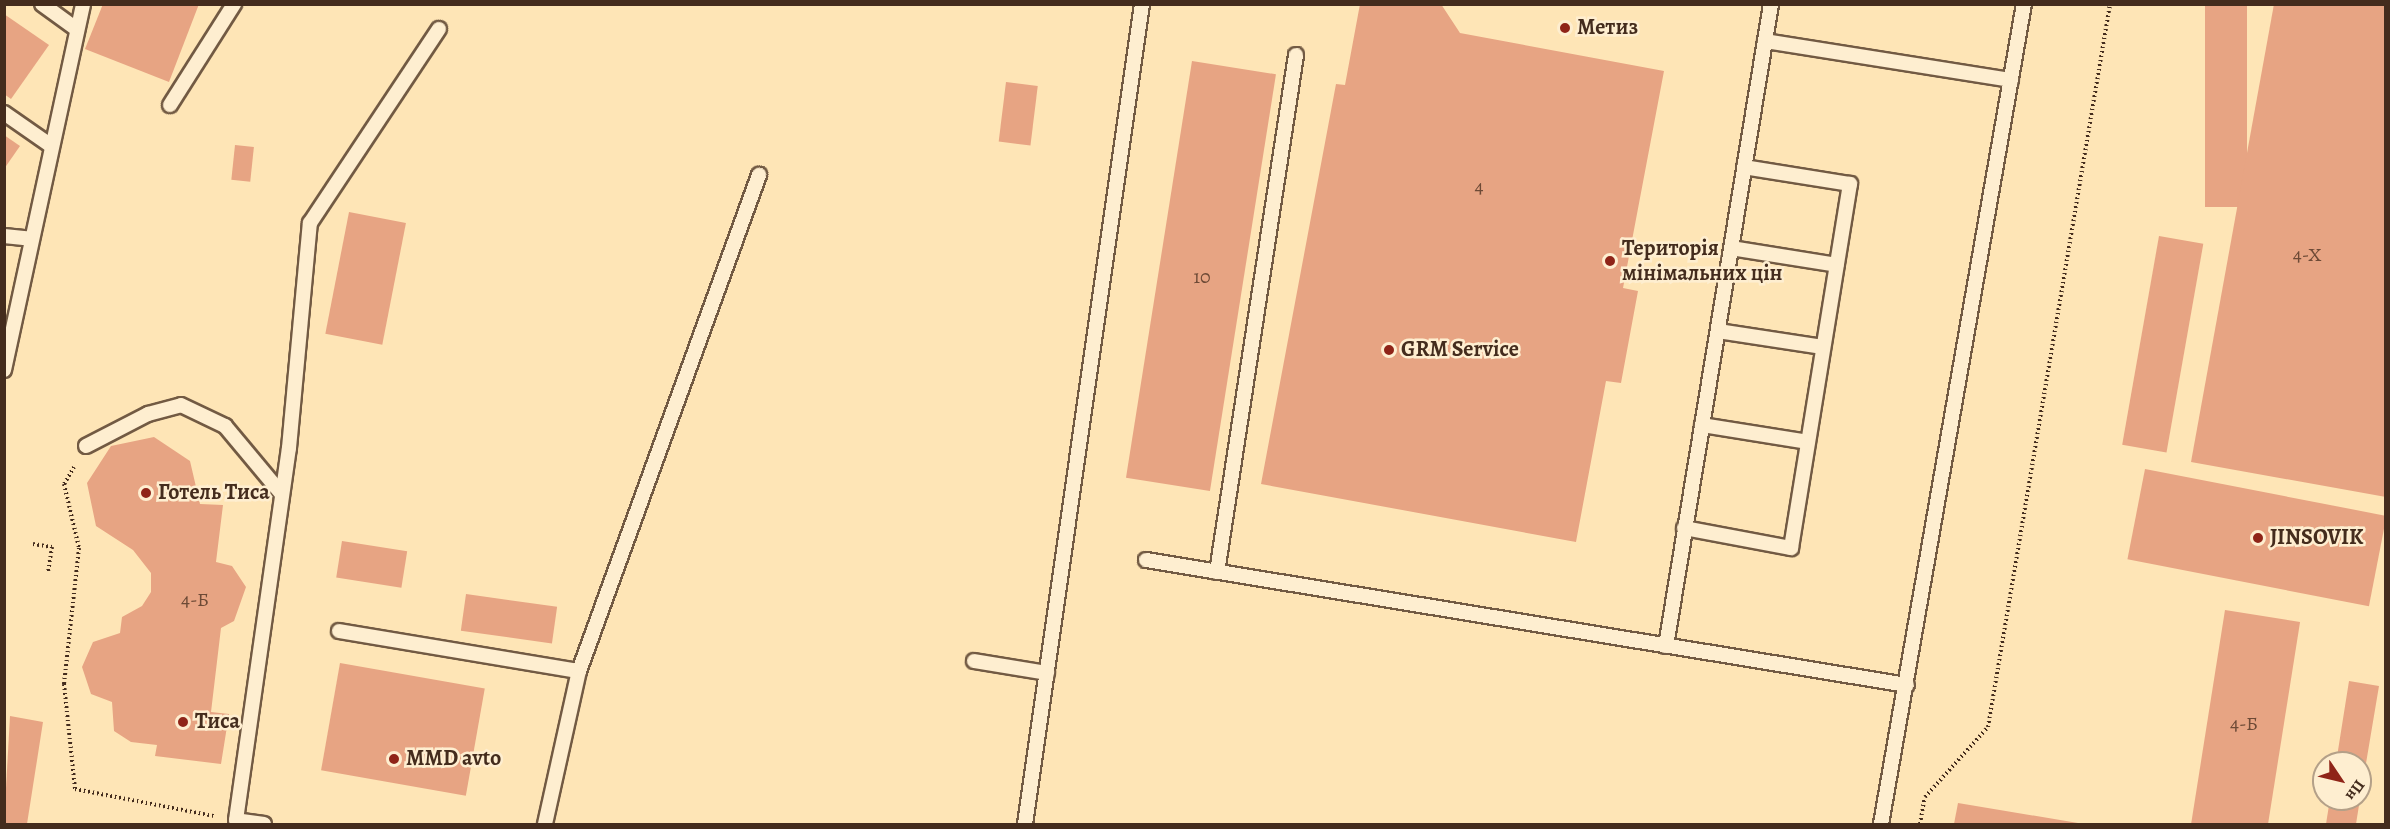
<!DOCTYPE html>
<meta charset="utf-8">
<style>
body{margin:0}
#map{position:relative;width:2390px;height:829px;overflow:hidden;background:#fee5b6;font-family:Alegreya,serif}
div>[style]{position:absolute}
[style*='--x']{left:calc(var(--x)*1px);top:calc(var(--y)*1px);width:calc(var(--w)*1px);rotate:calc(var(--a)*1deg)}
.building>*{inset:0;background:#e7a483;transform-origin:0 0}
.path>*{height:4px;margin-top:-2px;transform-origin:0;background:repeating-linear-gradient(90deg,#442c1d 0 1.5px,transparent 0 4.5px)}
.roads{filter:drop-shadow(2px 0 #725a43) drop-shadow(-2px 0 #725a43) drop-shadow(0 2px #725a43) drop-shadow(0 -2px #725a43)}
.lane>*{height:14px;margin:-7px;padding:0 7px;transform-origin:7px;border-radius:7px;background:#feeed0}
.dots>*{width:16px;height:16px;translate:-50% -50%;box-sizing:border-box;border:3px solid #feeed0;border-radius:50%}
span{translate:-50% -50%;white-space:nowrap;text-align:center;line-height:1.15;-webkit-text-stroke:5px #feeed0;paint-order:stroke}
.number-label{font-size:20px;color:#6d4a36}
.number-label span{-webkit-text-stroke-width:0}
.poi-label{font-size:22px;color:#442c1d;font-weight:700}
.left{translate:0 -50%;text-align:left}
.frame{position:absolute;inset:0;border:6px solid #442c1d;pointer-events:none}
.north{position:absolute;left:2312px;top:751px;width:60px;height:60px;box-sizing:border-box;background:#feeed0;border:2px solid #b4a088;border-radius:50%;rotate:125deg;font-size:16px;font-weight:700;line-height:24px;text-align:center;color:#442c1d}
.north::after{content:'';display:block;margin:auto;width:21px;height:27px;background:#8f2418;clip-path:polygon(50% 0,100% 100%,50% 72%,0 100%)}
</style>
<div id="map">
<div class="building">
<div style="clip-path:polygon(103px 4px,199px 4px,169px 82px,85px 49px)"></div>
<div style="clip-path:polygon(1360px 4px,1441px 4px,1460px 33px,1664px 71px,1623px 288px,1638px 291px,1621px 383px,1606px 381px,1576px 542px,1261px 484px,1336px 84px,1345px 85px)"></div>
<div style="left:2205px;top:4px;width:42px;height:203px"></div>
<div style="clip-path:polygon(2274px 4px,2386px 4px,2386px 497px,2191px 462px)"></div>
<div style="clip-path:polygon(4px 14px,49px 45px,11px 99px,4px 94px)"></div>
<div style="left:1192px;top:61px;width:85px;height:422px;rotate:9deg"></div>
<div style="left:1006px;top:82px;width:32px;height:60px;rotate:7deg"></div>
<div style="clip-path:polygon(4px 135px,20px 146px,4px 169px)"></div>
<div style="left:235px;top:145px;width:19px;height:35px;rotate:6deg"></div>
<div style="left:349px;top:212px;width:58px;height:124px;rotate:11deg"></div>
<div style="left:2159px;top:236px;width:45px;height:212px;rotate:10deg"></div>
<div style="clip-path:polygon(154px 437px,190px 461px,200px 504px,223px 505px,216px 562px,232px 566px,246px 587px,234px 621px,221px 628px,211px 712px,229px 714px,221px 764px,155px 756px,157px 745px,131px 742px,114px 731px,112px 702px,91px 694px,82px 667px,93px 642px,120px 633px,122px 617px,142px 606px,151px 592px,151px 573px,133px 550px,96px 526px,87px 483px,111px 446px)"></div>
<div style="left:2145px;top:469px;width:246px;height:92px;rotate:11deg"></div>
<div style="left:342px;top:541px;width:66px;height:37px;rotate:9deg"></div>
<div style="left:466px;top:594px;width:92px;height:37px;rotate:8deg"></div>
<div style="left:2225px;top:610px;width:76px;height:217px;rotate:9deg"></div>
<div style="left:340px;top:663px;width:147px;height:109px;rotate:10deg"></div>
<div style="clip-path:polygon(2349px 681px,2379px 686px,2361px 793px,2360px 763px,2336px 763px)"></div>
<div style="clip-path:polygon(10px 716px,43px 722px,27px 824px,4px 824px)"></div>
<div style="clip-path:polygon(2330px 799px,2360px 799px,2356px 824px,2326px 824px)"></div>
<div style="clip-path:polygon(1958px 803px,2078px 823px,2078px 824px,1954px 824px)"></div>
</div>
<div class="path">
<div style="--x:74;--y:467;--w:20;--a:120"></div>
<div style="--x:64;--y:484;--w:66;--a:76.8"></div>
<div style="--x:79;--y:548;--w:137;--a:96.3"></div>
<div style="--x:64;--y:684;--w:106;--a:84"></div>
<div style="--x:75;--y:789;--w:142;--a:11"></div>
<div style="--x:33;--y:544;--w:19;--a:9"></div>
<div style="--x:52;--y:547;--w:26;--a:99"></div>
<div style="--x:1920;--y:824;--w:27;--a:-80"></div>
<div style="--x:1925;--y:797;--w:94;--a:-48"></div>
<div style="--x:1988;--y:727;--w:733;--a:-80.42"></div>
</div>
<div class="roads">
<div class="lane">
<div style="--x:42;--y:4;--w:41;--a:36"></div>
<div style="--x:1765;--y:41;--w:249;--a:9"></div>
<div style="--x:170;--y:105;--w:120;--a:-57.6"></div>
<div style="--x:4;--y:113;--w:56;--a:34.8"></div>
<div style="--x:4;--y:236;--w:27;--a:6"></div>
<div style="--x:1731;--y:248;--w:107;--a:9.1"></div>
<div style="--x:1718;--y:331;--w:106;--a:8.7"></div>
<div style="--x:4;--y:370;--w:374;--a:-77.8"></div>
<div style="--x:1702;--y:425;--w:107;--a:9.1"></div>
<div style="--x:86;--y:446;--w:70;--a:-27.3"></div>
<div style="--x:148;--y:414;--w:34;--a:-15"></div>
<div style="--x:181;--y:405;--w:49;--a:25.5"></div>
<div style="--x:225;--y:426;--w:86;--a:50.2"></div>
<div style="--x:1684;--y:528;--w:109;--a:10.6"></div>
<div style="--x:1791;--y:548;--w:369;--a:-80.8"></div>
<div style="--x:1850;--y:184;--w:107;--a:-170.9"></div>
<div style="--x:1146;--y:560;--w:771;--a:9.33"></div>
<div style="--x:1217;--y:572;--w:523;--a:-81.31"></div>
<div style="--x:339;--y:631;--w:243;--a:9.5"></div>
<div style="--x:1666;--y:646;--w:651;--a:-80.71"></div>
<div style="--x:974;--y:661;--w:74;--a:9.3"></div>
<div style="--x:264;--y:824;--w:28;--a:-172"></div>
<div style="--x:236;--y:820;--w:376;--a:-81.9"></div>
<div style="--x:289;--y:448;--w:226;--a:-84.7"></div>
<div style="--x:310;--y:223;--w:233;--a:-56.4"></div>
<div style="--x:545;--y:824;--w:157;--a:-77.5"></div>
<div style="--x:579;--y:671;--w:528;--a:-70.05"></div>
<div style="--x:1025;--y:824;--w:828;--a:-81.88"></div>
<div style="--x:1881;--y:824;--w:832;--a:-80.11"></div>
</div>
</div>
<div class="dots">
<div style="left:1565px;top:28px;background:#8f2418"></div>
<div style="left:1610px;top:261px;background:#8f2418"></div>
<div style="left:1389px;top:350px;background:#8f2418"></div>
<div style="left:146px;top:493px;background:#8f2418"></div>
<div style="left:2258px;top:538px;background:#8f2418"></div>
<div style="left:183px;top:722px;background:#8f2418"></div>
<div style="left:394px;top:759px;background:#8f2418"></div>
</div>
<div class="number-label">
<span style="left:1479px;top:186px">4</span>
<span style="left:2307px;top:254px">4-Х</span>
<span style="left:1202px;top:276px">10</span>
<span style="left:195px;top:599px">4-Б</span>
<span style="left:2244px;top:723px">4-Б</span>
</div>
<div class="poi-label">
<span class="left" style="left:1577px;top:28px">Метиз</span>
<span class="left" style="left:1622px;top:261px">Територія<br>мінімальних цін</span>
<span class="left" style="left:1401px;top:350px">GRM Service</span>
<span class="left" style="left:158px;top:493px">Готель Тиса</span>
<span class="left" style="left:2270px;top:538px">JINSOVIK</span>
<span class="left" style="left:195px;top:722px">Тиса</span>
<span class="left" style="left:406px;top:759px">MMD avto</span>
</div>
<div class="frame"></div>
<div class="north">Пн</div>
</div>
